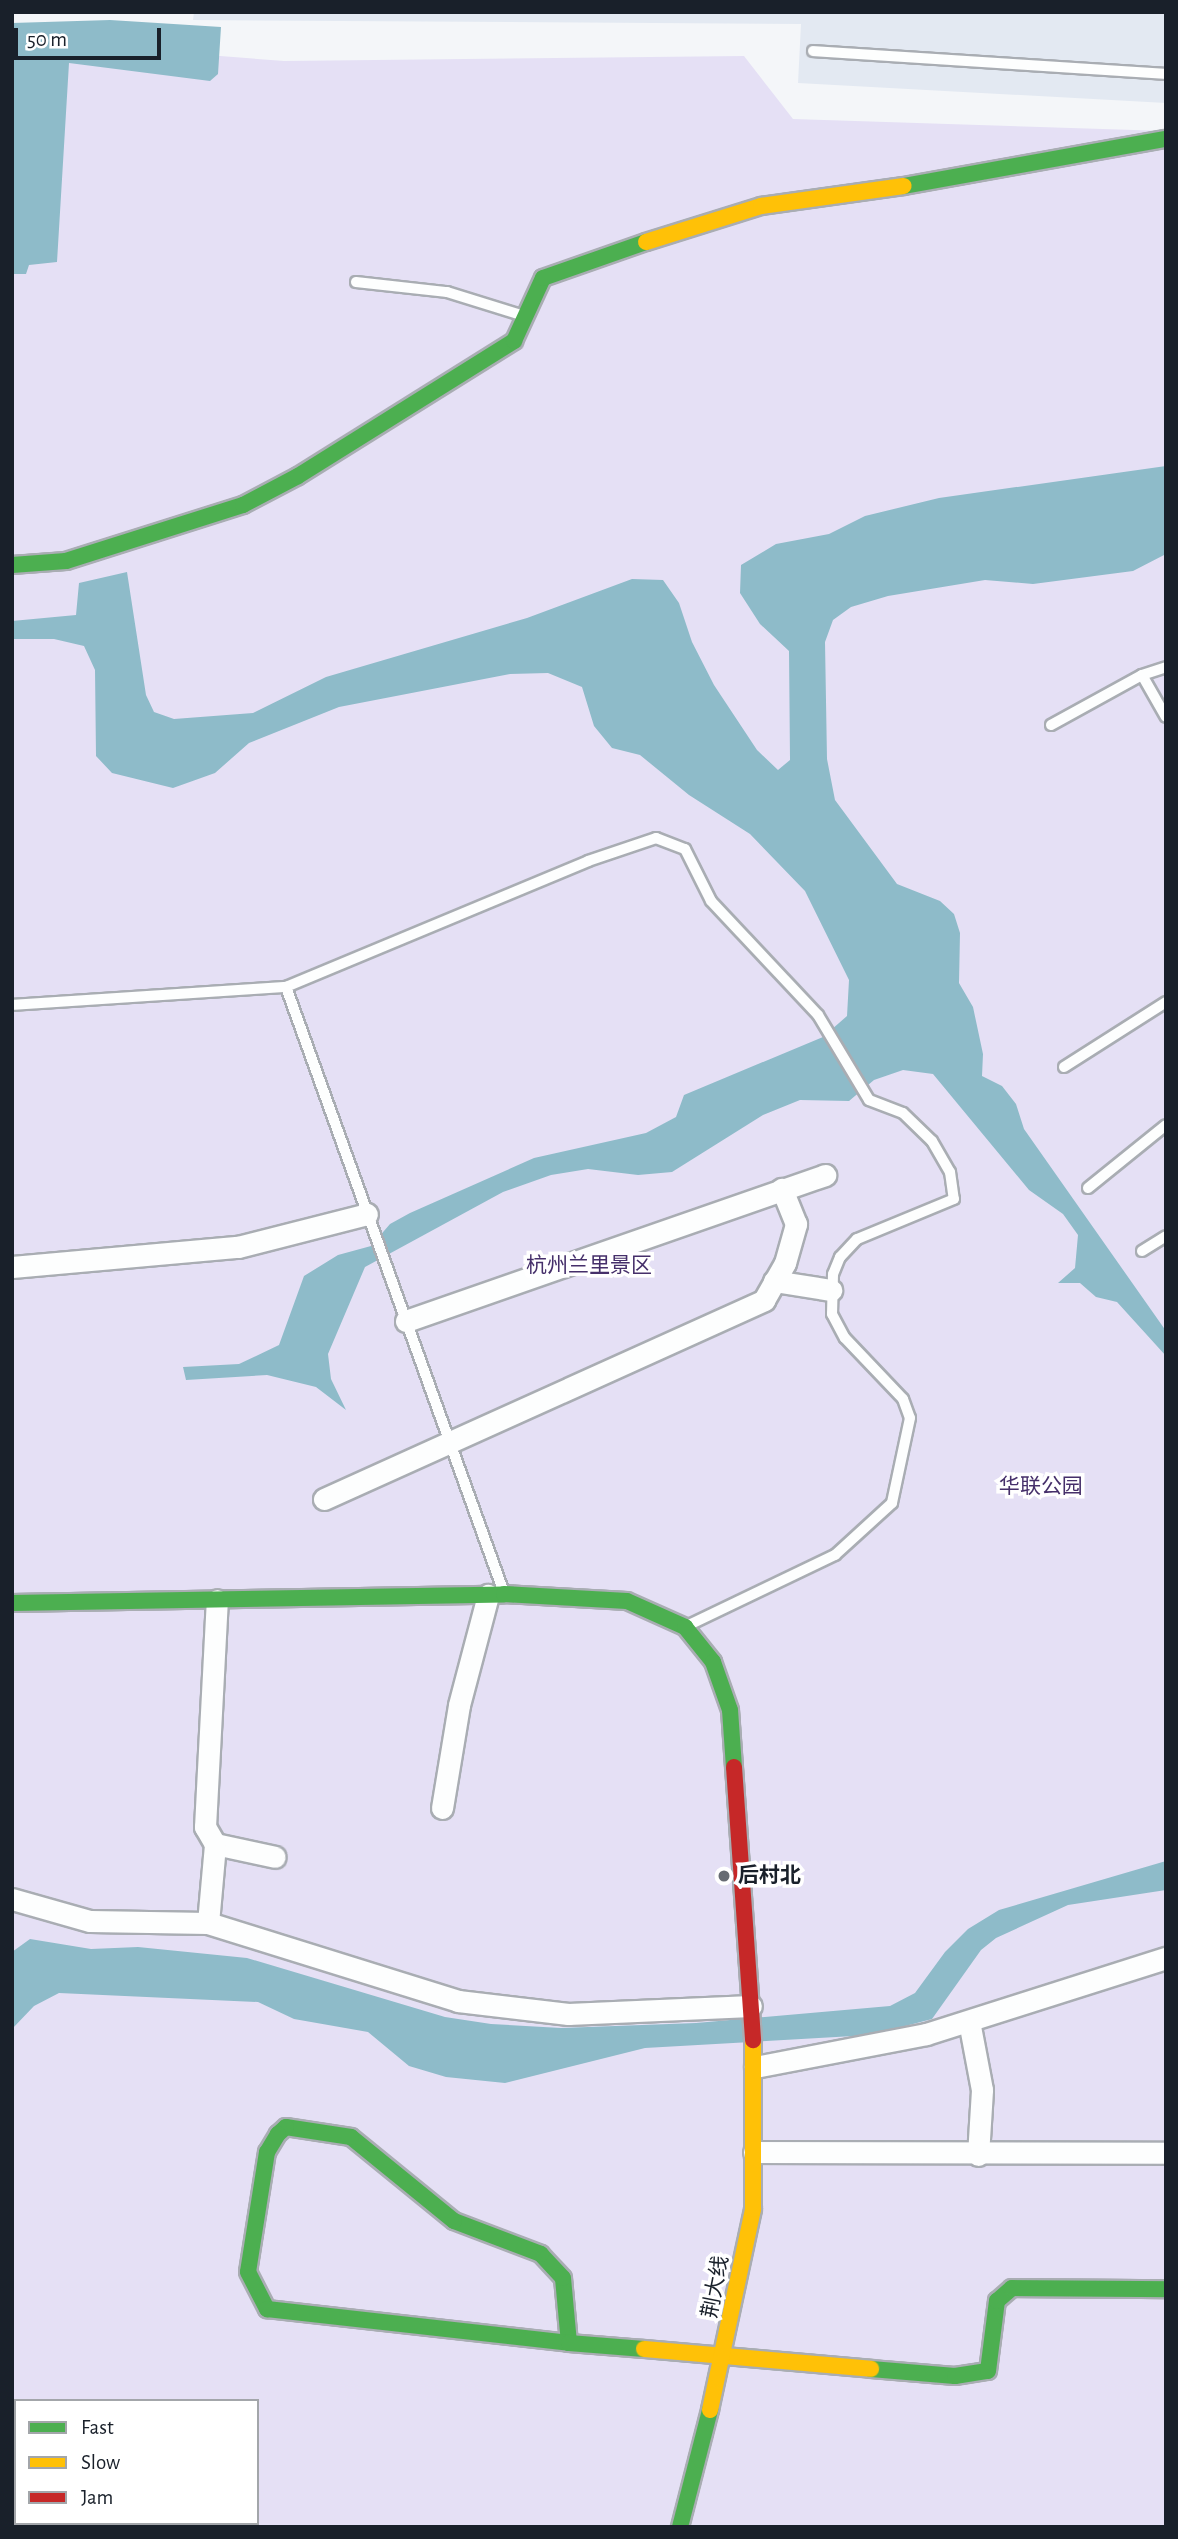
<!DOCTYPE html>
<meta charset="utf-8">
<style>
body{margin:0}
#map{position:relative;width:1178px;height:2539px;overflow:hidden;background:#f4f6f9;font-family:"Alegreya Sans","Noto Sans SC",sans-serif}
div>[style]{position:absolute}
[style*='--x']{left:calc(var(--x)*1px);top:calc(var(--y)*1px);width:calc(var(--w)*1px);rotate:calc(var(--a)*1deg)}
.built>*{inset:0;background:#e3e9f2}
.green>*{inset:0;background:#e5e0f5}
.water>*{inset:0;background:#8ebbc9}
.roads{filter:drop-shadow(2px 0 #a9adb3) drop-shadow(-2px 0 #a9adb3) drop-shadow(0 2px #a9adb3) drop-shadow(0 -2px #a9adb3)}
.lane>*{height:10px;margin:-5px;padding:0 5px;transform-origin:5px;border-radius:5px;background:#fdfefe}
.street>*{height:21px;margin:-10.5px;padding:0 10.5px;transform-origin:10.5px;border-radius:10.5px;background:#fdfefe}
.fast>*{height:16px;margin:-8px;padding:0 8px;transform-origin:8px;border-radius:8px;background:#4caf50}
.slow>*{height:16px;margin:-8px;padding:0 8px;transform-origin:8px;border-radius:8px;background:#ffc107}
.jam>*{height:16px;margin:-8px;padding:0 8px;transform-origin:8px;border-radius:8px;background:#c62828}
.dots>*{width:19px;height:19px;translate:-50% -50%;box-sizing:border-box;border:4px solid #fff;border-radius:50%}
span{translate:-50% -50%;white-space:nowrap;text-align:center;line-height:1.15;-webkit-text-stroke:7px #fff;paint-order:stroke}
.park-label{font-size:21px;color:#452f6a}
.poi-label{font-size:21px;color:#19202a;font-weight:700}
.left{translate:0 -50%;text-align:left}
.street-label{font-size:21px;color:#19202a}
.frame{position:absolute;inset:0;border:14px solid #19202a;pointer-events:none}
.legend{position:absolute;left:14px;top:2399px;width:245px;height:126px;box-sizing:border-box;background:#fff;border:2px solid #a3a6aa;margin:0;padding:9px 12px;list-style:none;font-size:21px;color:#19202a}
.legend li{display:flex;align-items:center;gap:14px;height:35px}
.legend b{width:35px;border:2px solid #a3a6aa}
.scale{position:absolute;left:14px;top:28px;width:147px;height:32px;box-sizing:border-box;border:4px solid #19202a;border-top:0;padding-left:9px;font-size:21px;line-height:24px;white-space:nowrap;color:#19202a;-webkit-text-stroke:5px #fff;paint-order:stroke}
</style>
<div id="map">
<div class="built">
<div style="clip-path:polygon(194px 12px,1166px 12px,1166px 103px,798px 83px,801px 24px,193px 20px)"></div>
</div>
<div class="green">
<div style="clip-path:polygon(evenodd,12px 40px,284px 61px,744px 56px,793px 119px,1166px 131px,1166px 2527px,12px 2527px,12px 40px,16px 2401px,257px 2401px,257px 2523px,16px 2523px,16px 2401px)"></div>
</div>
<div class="water">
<div style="clip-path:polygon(110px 20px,221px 27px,218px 74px,210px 81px,69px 63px,57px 262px,29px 265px,26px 274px,12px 274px,12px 23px)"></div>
<div style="clip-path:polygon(1166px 466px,1166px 554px,1133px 571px,1033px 584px,985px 580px,888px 596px,851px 607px,833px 620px,825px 642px,827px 759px,835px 800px,897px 884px,940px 901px,954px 914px,960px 933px,959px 983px,973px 1007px,983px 1054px,982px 1076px,1002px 1086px,1016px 1104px,1024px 1129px,1166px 1331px,1166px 1356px,1117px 1302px,1096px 1297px,1080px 1283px,1058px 1283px,1075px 1268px,1078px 1235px,1063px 1214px,1029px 1190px,933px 1074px,903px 1070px,874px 1080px,849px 1101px,800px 1100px,763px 1115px,672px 1172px,638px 1175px,588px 1169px,551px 1175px,503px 1192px,365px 1267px,328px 1354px,331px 1379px,346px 1410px,316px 1387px,267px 1375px,186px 1380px,183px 1367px,239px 1364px,279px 1345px,304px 1276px,338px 1255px,371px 1246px,390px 1224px,410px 1213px,534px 1158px,646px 1133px,676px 1117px,684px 1095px,823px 1037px,847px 1016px,849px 980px,805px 891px,750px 834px,689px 795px,640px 755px,612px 748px,594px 726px,582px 687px,548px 673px,510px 674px,339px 707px,249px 743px,215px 773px,173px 788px,112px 773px,96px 756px,95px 670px,84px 646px,54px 639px,12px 639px,12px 621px,76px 615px,79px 583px,127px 572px,146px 695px,154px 712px,174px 719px,253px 713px,326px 677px,527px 618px,632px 579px,663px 580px,679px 603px,692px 642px,714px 685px,757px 750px,778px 770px,790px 760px,789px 651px,760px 624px,740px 593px,741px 565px,776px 544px,829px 534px,865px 516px,939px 498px)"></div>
<div style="clip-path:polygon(1166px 1861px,1166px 1890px,1068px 1905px,996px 1938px,981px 1950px,932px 2019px,871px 2035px,645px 2048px,505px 2083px,446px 2077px,409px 2066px,368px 2032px,294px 2019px,258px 2002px,59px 1993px,34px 2006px,12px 2029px,12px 1952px,30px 1939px,91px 1949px,138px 1947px,247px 1958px,445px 2017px,491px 2024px,561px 2028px,696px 2023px,890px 2006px,915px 1993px,945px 1952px,968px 1929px,999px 1910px)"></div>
</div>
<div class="roads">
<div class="lane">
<div style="--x:813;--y:51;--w:354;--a:3.7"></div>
<div style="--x:356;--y:282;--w:92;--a:6.3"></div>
<div style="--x:447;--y:292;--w:81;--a:17.3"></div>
<div style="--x:1142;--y:675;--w:48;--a:60.3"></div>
<div style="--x:1051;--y:725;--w:104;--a:-28.8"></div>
<div style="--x:1142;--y:675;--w:25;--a:-18"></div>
<div style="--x:286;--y:987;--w:641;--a:70.21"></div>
<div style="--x:12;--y:1005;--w:275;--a:-3.8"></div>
<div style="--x:286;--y:987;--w:327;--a:-22.6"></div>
<div style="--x:588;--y:861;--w:72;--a:-18.7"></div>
<div style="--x:656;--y:838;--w:31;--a:21"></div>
<div style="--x:685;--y:849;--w:58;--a:63.4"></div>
<div style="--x:711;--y:901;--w:156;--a:46.8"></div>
<div style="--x:818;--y:1015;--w:99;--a:59"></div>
<div style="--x:869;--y:1100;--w:36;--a:21"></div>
<div style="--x:903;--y:1113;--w:40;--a:44"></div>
<div style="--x:932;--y:1141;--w:36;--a:60"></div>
<div style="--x:950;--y:1172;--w:27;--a:82"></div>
<div style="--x:954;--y:1199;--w:105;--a:157.6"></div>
<div style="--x:857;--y:1239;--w:25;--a:133"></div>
<div style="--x:840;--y:1257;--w:18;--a:112"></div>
<div style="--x:833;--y:1274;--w:40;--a:91.4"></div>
<div style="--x:832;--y:1314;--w:27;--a:62"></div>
<div style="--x:845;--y:1338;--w:84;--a:46.4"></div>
<div style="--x:903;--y:1399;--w:20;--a:70"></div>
<div style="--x:910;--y:1418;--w:87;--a:102"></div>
<div style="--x:892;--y:1503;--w:77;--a:137.6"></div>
<div style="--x:835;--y:1555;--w:164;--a:154.4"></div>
<div style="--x:1064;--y:1067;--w:121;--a:-32.5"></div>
<div style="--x:1088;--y:1188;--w:100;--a:-38.9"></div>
<div style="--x:1142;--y:1251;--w:28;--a:-32"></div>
</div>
<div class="street">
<div style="--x:12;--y:1267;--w:227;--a:-5.1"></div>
<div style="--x:238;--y:1247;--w:133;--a:-14.3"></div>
<div style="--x:774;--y:1281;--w:58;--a:9"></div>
<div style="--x:406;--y:1321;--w:444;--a:-19.2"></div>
<div style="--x:324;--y:1499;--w:483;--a:-24.3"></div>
<div style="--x:764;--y:1300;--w:43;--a:-60.4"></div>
<div style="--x:785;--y:1263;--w:41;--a:-74.2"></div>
<div style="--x:796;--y:1224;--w:38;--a:-112"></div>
<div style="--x:442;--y:1808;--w:104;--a:-80.6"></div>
<div style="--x:459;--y:1705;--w:114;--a:-75.2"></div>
<div style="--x:215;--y:1844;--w:61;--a:12.2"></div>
<div style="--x:12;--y:1899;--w:81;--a:15.8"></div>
<div style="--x:90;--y:1921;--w:118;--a:1"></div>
<div style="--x:208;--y:1923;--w:262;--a:17.3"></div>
<div style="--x:458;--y:2001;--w:111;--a:6.7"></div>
<div style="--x:568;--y:2014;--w:183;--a:-2.5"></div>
<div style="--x:208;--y:1923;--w:79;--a:-84.9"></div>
<div style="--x:215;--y:1844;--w:20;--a:-120"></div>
<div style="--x:205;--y:1827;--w:227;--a:-87"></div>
<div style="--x:969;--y:2021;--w:70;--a:79.3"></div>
<div style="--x:982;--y:2090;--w:65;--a:93.5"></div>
<div style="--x:755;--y:2067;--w:174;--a:-10.9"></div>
<div style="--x:926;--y:2034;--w:252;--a:-17.6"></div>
<div style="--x:754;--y:2152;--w:412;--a:0.1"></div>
</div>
<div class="fast">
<div style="--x:904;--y:186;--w:266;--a:-10.2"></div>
<div style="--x:12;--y:565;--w:54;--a:-4.2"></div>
<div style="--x:66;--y:561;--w:186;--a:-17.6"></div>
<div style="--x:243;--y:505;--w:62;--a:-27.8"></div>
<div style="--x:298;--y:476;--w:255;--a:-32"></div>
<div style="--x:514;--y:341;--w:69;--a:-65.3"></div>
<div style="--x:543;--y:278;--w:109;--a:-19.3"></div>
<div style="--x:12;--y:1603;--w:492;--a:-1"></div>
<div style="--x:504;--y:1594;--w:123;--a:3.3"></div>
<div style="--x:627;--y:1601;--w:64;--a:24.1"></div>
<div style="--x:685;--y:1627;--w:45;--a:51.3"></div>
<div style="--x:713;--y:1662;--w:51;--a:70.5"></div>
<div style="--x:730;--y:1710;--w:57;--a:86"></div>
<div style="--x:569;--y:2343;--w:65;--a:-95.3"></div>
<div style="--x:563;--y:2278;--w:33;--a:-133"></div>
<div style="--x:541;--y:2254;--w:93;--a:-159.2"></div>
<div style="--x:454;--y:2221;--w:133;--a:-140.8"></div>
<div style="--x:351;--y:2137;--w:66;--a:-171.3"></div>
<div style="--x:286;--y:2127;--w:11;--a:139"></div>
<div style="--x:278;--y:2134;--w:21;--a:121"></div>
<div style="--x:267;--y:2152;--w:121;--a:99"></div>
<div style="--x:248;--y:2272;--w:42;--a:62.8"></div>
<div style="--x:267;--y:2309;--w:304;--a:6.4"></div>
<div style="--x:569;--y:2343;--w:75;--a:4.6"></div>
<div style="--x:871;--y:2369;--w:84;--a:4.8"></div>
<div style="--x:955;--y:2376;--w:33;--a:-9"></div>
<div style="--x:988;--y:2371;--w:71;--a:-82.7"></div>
<div style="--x:997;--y:2301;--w:20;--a:-41"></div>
<div style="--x:1012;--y:2288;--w:154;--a:0.4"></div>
<div style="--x:680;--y:2527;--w:121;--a:-75.6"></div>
</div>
<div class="slow">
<div style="--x:646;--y:242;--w:121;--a:-17.4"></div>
<div style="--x:761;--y:206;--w:144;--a:-8"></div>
<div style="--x:644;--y:2349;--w:228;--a:5"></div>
<div style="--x:710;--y:2410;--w:206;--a:-77.9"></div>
<div style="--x:753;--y:2209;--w:169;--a:-90"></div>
</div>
<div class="jam">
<div style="--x:734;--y:1767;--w:274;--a:86"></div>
</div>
</div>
<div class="dots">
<div style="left:724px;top:1876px;background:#666b72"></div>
</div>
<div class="park-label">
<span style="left:589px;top:1266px">杭州兰里景区</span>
<span style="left:1041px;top:1487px">华联公园</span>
</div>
<div class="poi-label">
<span class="left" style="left:738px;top:1876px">后村北</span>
</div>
<div class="street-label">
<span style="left:716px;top:2287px;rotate:-79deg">荆大线</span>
</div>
<div class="frame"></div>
<ul class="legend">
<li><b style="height:9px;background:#4caf50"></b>Fast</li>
<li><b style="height:9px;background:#ffc107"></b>Slow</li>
<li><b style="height:9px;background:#c62828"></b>Jam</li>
</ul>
<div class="scale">50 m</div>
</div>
